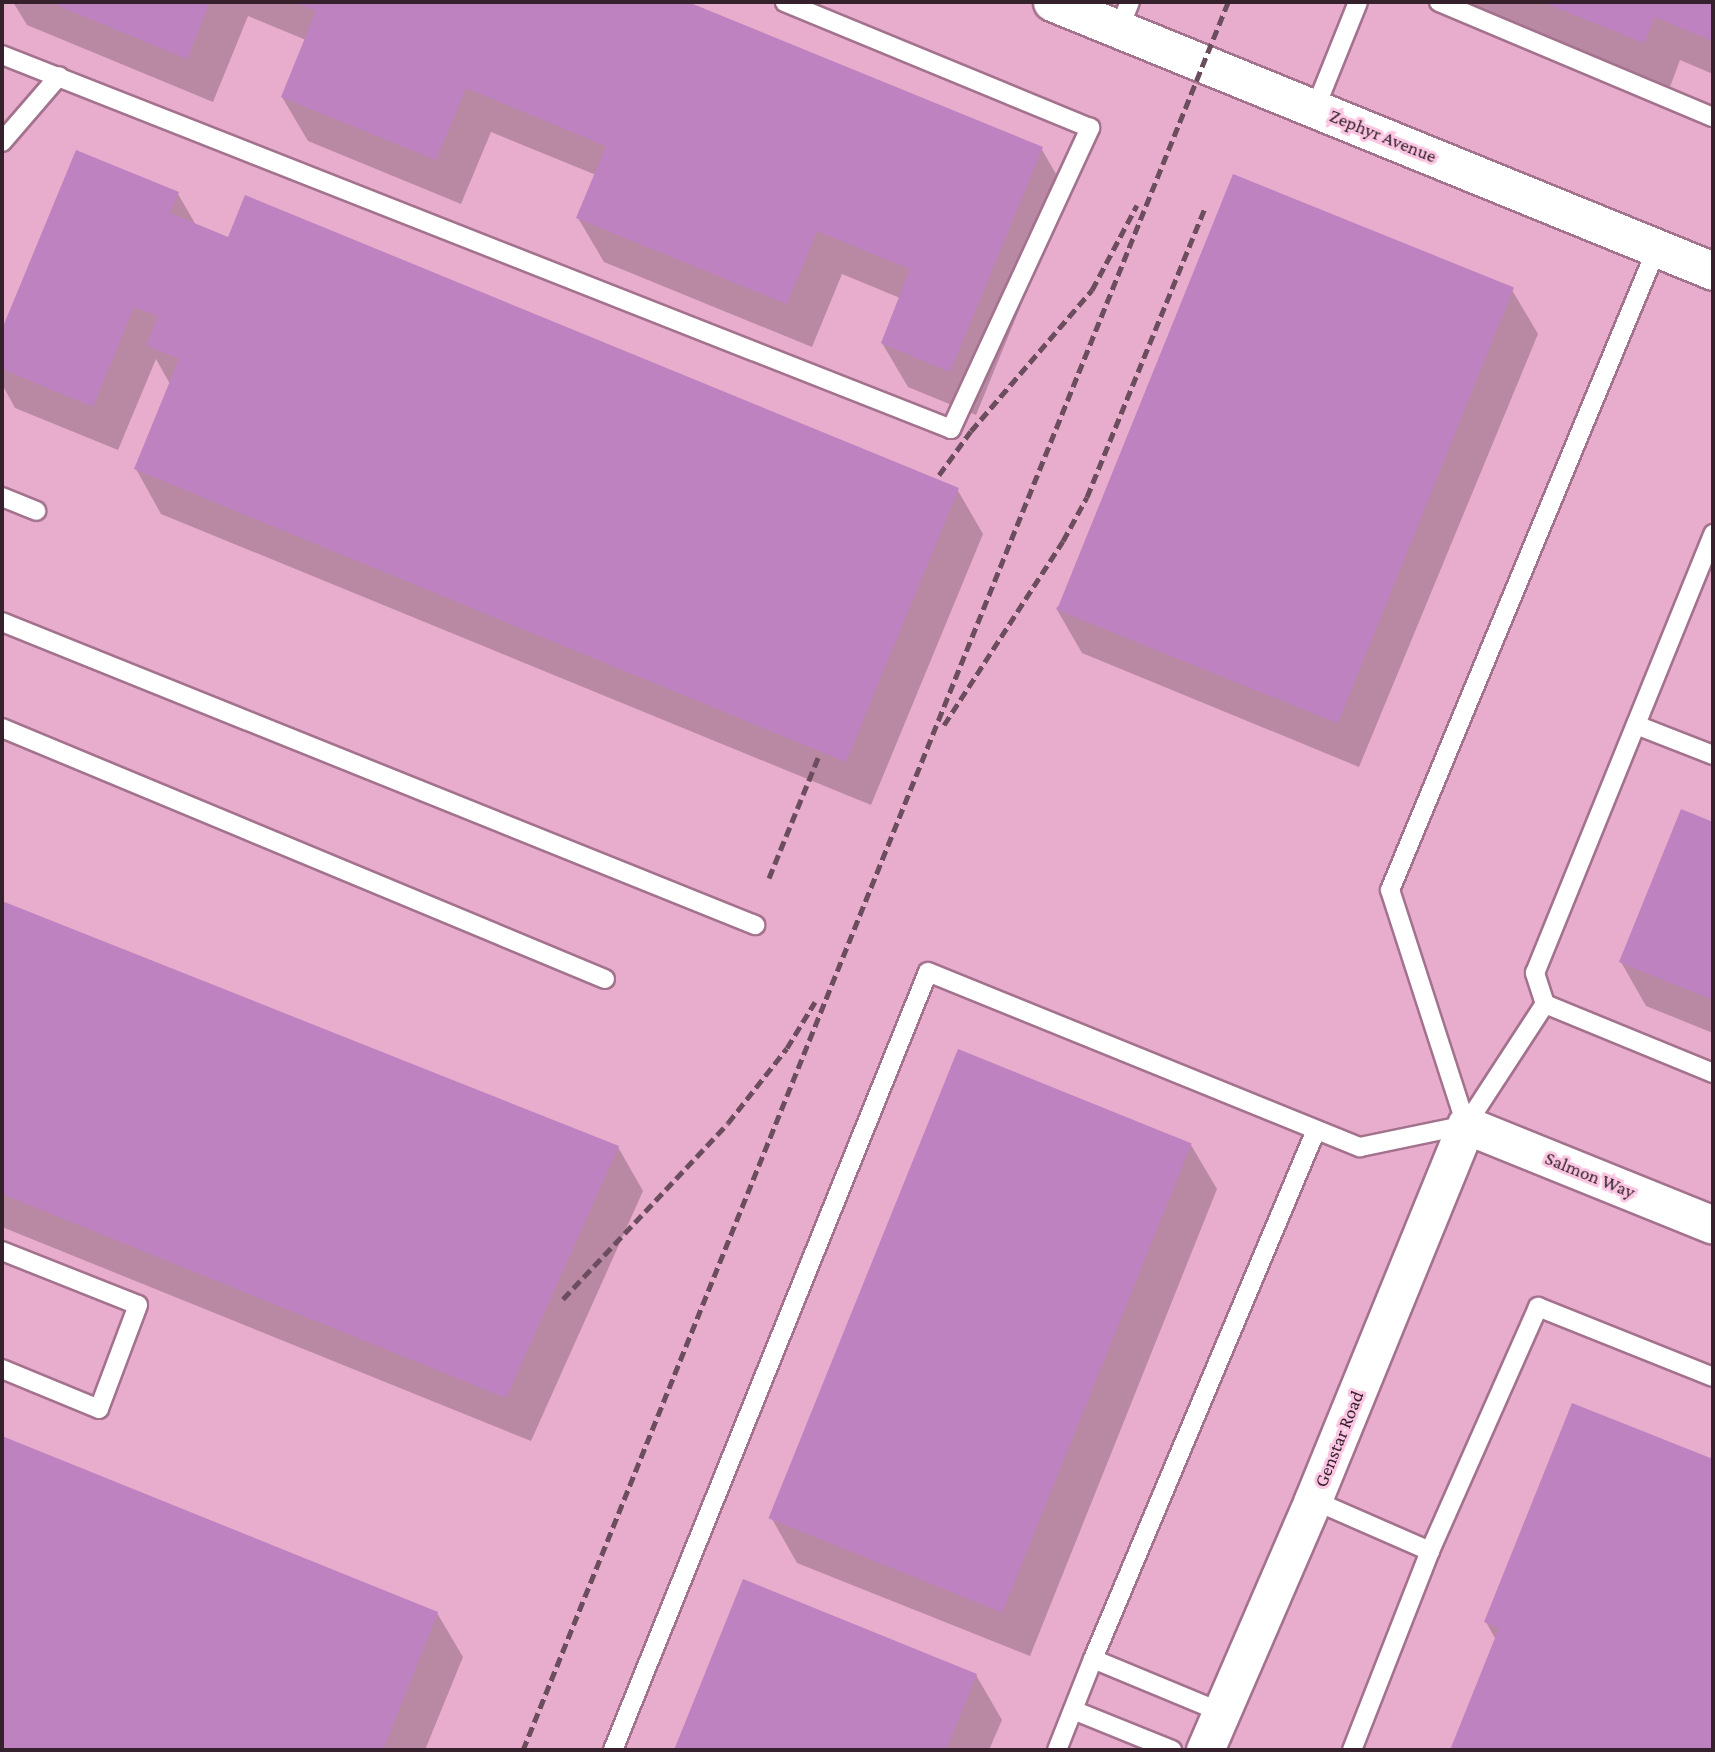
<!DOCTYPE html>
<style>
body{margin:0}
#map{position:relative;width:1715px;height:1752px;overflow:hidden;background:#efb9d6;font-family:"Crimson Pro",serif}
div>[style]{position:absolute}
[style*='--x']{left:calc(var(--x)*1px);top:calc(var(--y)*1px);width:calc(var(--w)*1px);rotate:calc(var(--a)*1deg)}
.built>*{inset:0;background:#e8accd;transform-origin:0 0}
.shadow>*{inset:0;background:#0003}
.building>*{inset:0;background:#be82c1;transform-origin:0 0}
.roads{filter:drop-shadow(2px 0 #a3728d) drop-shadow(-2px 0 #a3728d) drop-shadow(0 2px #a3728d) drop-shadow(0 -2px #a3728d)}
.lane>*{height:18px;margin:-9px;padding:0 9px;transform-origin:9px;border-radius:9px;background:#fff}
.street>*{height:37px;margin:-18.5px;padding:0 18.5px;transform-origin:18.5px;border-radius:18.5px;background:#fff}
.rail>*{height:5px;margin-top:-2.5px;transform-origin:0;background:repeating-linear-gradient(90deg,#6b4d5d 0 10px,transparent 0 15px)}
span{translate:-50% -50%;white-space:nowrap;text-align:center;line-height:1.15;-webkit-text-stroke:6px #fcc6e3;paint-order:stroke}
.street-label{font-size:19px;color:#35212c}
.frame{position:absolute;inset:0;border:4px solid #35212c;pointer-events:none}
</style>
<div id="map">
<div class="built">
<div style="left:2px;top:2px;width:1711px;height:1748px"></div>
</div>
<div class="shadow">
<div style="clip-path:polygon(13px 2px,684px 2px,1041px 148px,1067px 193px,976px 415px,908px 387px,882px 343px,900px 298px,842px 274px,812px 347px,604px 262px,578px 218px,596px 175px,491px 132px,461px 204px,308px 141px,282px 97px,306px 40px,248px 16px,213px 102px,27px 25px)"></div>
<div style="clip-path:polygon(1461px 2px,1713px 2px,1713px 74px,1680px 60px,1670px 87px)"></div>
<div style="clip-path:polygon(77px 152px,178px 194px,196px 225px,229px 239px,957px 489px,983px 534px,871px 805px,161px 514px,136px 469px,170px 384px,156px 359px,118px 450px,15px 408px,2px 384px,2px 334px)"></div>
<div style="clip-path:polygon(1512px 290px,1538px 334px,1359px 767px,1082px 653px,1056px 608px)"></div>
<div style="clip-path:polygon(1682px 811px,1713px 824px,1713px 1033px,1646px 1006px,1621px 962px)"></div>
<div style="clip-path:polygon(2px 903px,618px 1147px,643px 1191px,531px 1441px,2px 1227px)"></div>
<div style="clip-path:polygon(1191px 1145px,1217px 1189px,1030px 1656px,797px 1563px,772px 1519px)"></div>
<div style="clip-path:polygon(1573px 1405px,1713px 1461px,1713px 1750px,1452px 1750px,1496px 1640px,1486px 1622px)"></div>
<div style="clip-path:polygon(2px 1438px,437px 1613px,463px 1657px,425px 1750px,2px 1750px)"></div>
<div style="clip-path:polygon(744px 1582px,976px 1675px,1002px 1720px,989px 1750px,676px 1750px)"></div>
</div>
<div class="building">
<div style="clip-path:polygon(49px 2px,210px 2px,187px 59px)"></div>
<div style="clip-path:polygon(293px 2px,688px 2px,1043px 147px,950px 372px,881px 343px,910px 269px,817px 231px,787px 304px,576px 218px,606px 146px,466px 88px,436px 160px,281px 97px,316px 11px)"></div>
<div style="clip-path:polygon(1542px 2px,1713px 2px,1713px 41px,1655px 17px,1644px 43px)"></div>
<div style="clip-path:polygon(76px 150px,179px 192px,170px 213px,228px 237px,245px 195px,959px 488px,846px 762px,134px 469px,179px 359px,146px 345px,158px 316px,134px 307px,93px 407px,2px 369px,2px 329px)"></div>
<div style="left:1233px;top:174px;width:303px;height:470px;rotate:22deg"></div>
<div style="clip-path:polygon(1681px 809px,1713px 822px,1713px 1000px,1619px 962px)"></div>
<div style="clip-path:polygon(2px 901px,619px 1146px,506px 1398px,2px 1194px)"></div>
<div style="left:958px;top:1049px;width:252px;height:506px;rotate:22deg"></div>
<div style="clip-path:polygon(1572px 1403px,1713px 1459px,1713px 1750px,1450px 1750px,1499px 1628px,1484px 1622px)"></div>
<div style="clip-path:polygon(2px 1436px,438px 1612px,383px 1750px,2px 1750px)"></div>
<div style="clip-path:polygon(743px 1579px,977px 1674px,946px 1750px,674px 1750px)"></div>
</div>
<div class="roads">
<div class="lane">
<div style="--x:1439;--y:2;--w:297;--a:22.8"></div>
<div style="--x:1119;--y:29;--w:29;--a:-68"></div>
<div style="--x:2;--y:55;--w:1020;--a:21.51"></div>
<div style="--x:951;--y:429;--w:332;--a:-65.2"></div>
<div style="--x:1090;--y:128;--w:330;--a:-157.6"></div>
<div style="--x:1315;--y:109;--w:115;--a:-68.1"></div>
<div style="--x:2;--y:142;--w:87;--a:-49.2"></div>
<div style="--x:2;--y:497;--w:37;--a:22"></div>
<div style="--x:2;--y:622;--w:812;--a:21.92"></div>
<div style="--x:1636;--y:725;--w:83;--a:21.3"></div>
<div style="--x:2;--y:728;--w:653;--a:22.6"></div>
<div style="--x:1545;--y:1004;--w:33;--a:-108"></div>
<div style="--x:1535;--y:973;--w:474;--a:-67.9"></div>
<div style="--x:1466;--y:1125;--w:247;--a:-107.9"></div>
<div style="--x:1390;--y:890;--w:695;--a:-67.42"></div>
<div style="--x:2;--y:1251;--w:146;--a:21.7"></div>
<div style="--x:138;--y:1305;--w:111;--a:110.6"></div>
<div style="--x:99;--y:1409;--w:105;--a:-157.6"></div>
<div style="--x:1313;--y:1500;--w:128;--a:23.6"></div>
<div style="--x:1430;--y:1551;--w:214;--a:111.4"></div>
<div style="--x:1430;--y:1551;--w:267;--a:-66.1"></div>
<div style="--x:1538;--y:1307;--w:188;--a:21.8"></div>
<div style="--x:1093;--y:1659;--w:574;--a:-67.14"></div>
<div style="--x:1073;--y:1710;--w:107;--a:22"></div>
<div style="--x:613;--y:1750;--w:839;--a:-67.96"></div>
<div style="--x:928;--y:972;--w:466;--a:22.1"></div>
<div style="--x:1360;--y:1147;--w:108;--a:-11.7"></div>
<div style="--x:1466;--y:1125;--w:145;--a:-56.9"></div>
<div style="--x:1545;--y:1004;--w:182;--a:22.3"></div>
<div style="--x:1057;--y:1750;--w:98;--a:-68.4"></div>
<div style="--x:1093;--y:1659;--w:139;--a:22.5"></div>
</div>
<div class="street">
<div style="--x:1052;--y:2;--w:714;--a:22.14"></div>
<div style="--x:1205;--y:1750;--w:272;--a:-66.6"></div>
<div style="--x:1313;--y:1500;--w:405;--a:-67.8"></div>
<div style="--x:1466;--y:1125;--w:266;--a:22"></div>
</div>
</div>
<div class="rail">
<div style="--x:939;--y:475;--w:54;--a:-54"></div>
<div style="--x:971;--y:431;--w:186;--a:-49.4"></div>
<div style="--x:1092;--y:290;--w:96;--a:-62.1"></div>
<div style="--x:944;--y:725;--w:219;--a:-57.1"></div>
<div style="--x:1063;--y:541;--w:50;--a:-61.4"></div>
<div style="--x:1087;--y:497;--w:312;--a:-67.8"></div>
<div style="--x:769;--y:878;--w:135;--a:-67.8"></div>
<div style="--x:563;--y:1299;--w:241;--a:-46.8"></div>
<div style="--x:728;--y:1123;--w:95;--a:-51.8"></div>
<div style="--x:787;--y:1048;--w:54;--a:-58.7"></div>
<div style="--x:523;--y:1750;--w:1885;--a:-68.03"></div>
</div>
<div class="street-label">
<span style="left:1383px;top:136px;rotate:22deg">Zephyr Avenue</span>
<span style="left:1590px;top:1175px;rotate:22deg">Salmon Way</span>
<span style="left:1339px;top:1439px;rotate:-68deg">Genstar Road</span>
</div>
<div class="frame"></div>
</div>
